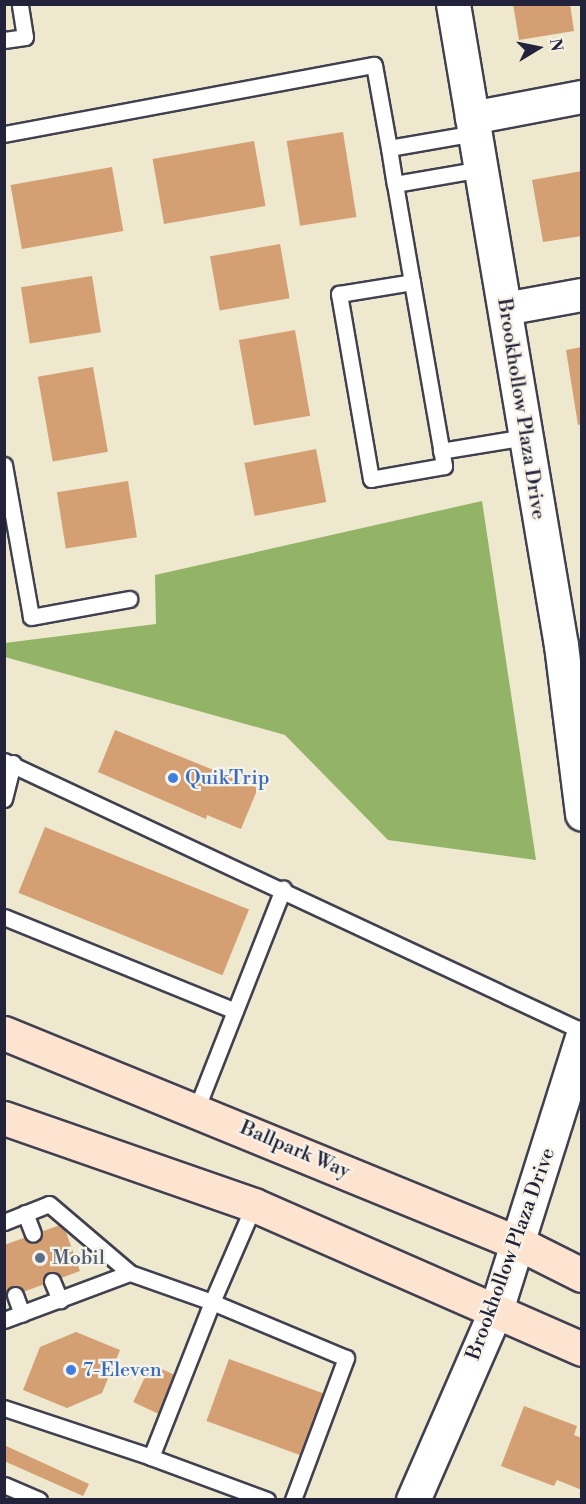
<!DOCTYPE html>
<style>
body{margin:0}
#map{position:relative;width:586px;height:1504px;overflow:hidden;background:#ede8ce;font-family:"Libre Bodoni",serif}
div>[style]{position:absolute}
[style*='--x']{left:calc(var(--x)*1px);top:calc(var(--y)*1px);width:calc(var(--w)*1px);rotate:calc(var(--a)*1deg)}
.forest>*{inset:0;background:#93b366}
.building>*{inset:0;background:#d4a073;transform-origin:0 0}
.roads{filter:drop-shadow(2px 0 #404051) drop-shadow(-2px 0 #404051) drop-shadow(0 2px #404051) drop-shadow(0 -2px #404051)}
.service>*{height:15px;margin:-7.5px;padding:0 7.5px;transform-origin:7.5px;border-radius:7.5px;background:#fff}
.minor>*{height:32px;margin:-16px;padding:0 16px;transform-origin:16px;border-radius:16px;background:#fff}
.tertiary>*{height:33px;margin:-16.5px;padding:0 16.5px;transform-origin:16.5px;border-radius:16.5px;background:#fff}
.secondary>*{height:33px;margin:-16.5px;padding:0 16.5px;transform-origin:16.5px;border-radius:16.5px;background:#fde4d1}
.dots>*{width:16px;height:16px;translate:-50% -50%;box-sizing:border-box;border:3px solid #f7f3e8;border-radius:50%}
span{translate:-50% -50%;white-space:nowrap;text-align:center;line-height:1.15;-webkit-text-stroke:4.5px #f7f3e8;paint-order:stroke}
.street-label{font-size:20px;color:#22223b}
.shop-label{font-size:20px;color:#366cbe}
.left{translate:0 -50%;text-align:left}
.service-label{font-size:20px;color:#4e5e75}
.frame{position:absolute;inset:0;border:6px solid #22223b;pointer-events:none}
.north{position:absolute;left:508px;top:18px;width:60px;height:60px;-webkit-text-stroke:4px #f7f3e8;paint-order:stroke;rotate:80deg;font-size:16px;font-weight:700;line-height:24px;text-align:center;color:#22223b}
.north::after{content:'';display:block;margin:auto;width:21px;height:27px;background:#22223b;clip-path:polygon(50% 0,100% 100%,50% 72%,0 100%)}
</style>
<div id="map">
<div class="forest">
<div style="clip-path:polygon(482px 501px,536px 860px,388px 840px,285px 735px,5px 657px,5px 643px,156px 624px,155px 575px)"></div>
</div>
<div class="building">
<div style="clip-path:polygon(513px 4px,570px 4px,574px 31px,519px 40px)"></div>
<div style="left:343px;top:132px;width:86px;height:57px;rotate:81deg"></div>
<div style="left:254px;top:141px;width:66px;height:103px;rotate:80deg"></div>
<div style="left:112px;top:167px;width:65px;height:103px;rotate:80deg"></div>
<div style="clip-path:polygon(582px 171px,582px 236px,543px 242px,532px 180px)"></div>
<div style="left:280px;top:244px;width:55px;height:71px;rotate:80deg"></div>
<div style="left:92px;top:276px;width:57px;height:72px;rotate:81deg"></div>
<div style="left:295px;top:330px;width:87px;height:57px;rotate:80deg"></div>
<div style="clip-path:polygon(582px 347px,582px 424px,578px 425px,566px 350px)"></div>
<div style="left:93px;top:367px;width:86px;height:56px;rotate:80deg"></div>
<div style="left:316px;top:449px;width:54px;height:73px;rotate:79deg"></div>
<div style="left:128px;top:481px;width:57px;height:72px;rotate:81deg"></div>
<div style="clip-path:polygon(115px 730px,258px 788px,241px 829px,207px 815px,206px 819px,98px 772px)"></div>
<div style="left:45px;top:827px;width:220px;height:71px;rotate:22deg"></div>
<div style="clip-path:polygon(63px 1224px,80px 1271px,4px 1299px,4px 1245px)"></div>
<div style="clip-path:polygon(76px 1332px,120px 1350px,102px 1393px,67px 1408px,23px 1390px,40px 1347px)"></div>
<div style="left:229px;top:1359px;width:103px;height:66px;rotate:20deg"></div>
<div style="left:151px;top:1364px;width:31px;height:42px;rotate:25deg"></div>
<div style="clip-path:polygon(524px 1406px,577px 1426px,574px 1435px,582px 1438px,582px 1490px,557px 1480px,554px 1486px,501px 1466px)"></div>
<div style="clip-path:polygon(4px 1445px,89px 1484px,83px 1496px,4px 1461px)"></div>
</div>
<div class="roads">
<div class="service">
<div style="--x:4;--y:40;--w:21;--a:-8"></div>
<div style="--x:25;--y:37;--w:33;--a:-99"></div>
<div style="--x:4;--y:134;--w:376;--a:-10.6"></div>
<div style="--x:374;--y:65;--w:84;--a:79.8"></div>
<div style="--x:389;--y:148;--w:36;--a:81"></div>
<div style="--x:395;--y:184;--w:99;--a:80.2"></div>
<div style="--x:412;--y:282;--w:187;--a:80.1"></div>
<div style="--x:444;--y:466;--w:74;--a:169.9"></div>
<div style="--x:371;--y:479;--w:188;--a:-99.8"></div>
<div style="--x:339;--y:294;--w:74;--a:-9.3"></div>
<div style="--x:389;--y:148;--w:87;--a:-9.9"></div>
<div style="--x:395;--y:184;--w:87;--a:-9.9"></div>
<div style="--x:441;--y:451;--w:86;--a:-9.4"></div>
<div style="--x:4;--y:465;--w:154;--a:79.9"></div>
<div style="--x:31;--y:617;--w:100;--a:-10.4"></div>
<div style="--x:4;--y:761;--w:638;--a:25.04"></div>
<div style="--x:4;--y:799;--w:37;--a:-76"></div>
<div style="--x:4;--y:917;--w:249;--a:22.1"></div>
<div style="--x:196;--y:1110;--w:238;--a:-68.5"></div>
<div style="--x:25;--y:1213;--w:22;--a:69"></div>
<div style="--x:4;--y:1222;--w:48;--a:-21.8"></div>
<div style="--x:49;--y:1204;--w:106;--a:40.4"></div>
<div style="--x:52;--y:1281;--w:21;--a:67"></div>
<div style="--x:15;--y:1295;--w:20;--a:70"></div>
<div style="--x:4;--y:1320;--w:134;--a:-20.5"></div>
<div style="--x:130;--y:1273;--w:87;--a:19.5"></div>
<div style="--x:212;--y:1302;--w:106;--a:-66.6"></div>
<div style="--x:4;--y:1408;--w:155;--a:18.4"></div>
<div style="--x:4;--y:1485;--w:38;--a:23"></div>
<div style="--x:267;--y:1500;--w:124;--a:-159.7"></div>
<div style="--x:151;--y:1457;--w:167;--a:-68.5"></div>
<div style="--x:212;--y:1302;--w:145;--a:22.7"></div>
<div style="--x:346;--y:1358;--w:152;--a:110.5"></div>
</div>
<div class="minor">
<div style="--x:472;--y:118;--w:112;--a:-10.8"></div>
<div style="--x:505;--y:309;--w:78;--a:-10.3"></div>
</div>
<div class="tertiary">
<div style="--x:453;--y:4;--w:650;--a:80.44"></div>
<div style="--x:561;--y:645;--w:170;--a:82.9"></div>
<div style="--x:413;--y:1500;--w:207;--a:-66.4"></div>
<div style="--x:496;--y:1310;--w:286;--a:-72.5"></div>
</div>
<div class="secondary">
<div style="--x:4;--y:1033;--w:557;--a:22.24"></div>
<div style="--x:520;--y:1244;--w:69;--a:26.6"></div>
<div style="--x:4;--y:1118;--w:265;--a:19.2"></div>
<div style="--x:254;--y:1205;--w:358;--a:23.7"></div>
</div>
</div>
<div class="dots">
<div style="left:173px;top:778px;background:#3f7fe0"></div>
<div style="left:40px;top:1258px;background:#5c6f8a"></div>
<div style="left:71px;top:1370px;background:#3f7fe0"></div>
</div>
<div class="street-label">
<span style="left:521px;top:409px;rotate:81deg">Brookhollow Plaza Drive</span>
<span style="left:295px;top:1150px;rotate:23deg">Ballpark Way</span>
<span style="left:511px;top:1254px;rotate:-70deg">Brookhollow Plaza Drive</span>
</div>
<div class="shop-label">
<span class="left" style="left:185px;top:778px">QuikTrip</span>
<span class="left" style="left:83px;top:1370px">7-Eleven</span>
</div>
<div class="service-label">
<span class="left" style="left:52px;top:1258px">Mobil</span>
</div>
<div class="frame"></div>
<div class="north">N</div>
</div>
